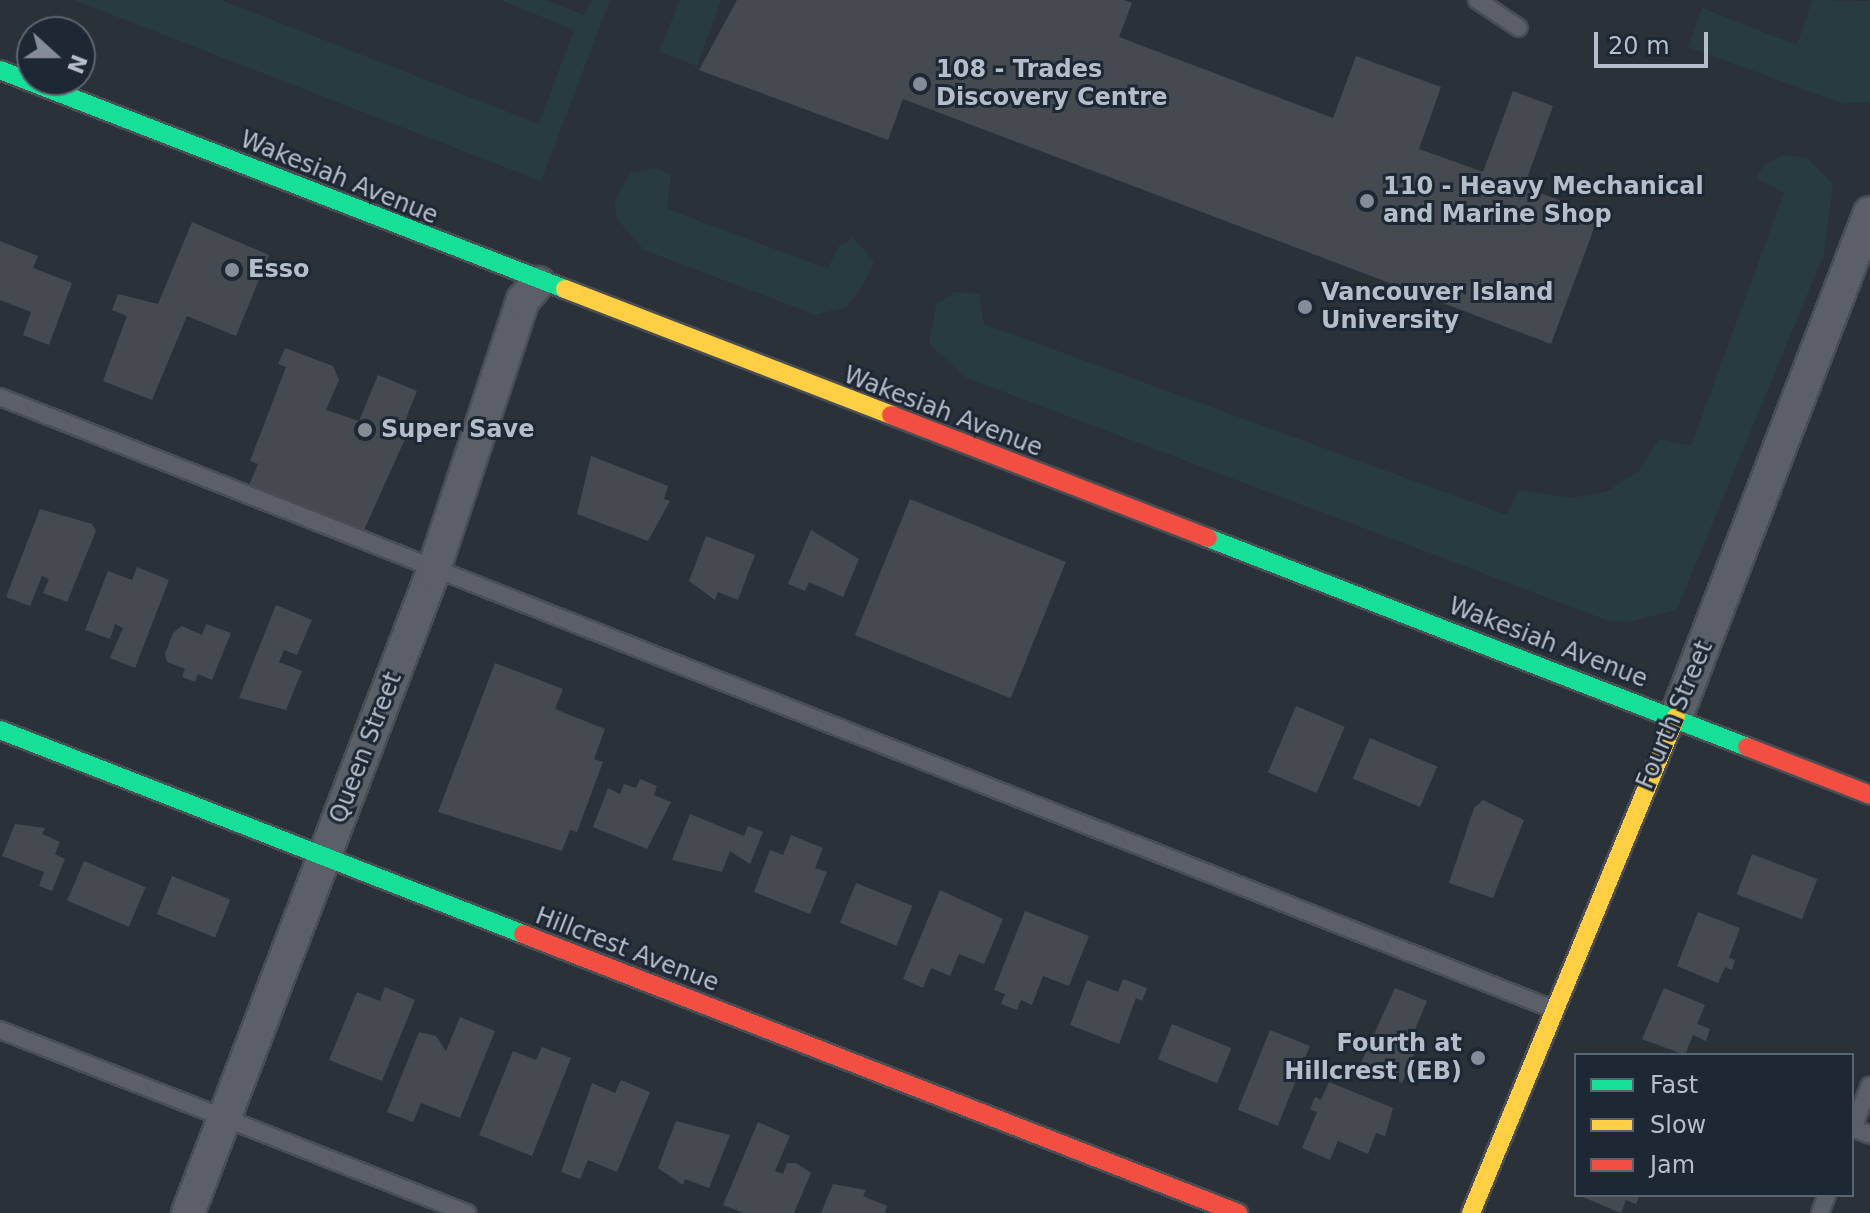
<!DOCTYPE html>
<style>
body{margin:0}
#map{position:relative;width:1870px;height:1213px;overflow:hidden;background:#2b3139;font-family:"DejaVu Sans",sans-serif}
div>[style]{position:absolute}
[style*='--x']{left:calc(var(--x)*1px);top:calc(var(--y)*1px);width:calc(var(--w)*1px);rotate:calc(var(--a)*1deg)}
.green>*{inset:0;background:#283c3f}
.building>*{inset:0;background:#454a51;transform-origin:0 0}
.roads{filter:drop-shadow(2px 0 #494d54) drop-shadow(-2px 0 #494d54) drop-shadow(0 2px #494d54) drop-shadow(0 -2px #494d54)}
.lane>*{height:16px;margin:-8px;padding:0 8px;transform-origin:8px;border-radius:8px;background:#5b5f67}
.street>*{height:32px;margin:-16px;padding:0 16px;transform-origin:16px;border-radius:16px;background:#5b5f67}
.fast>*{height:18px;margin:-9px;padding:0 9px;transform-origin:9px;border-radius:9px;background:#16e098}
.slow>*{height:18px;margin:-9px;padding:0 9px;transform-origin:9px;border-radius:9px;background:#ffcf43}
.jam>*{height:18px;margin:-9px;padding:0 9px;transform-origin:9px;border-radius:9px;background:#f24e42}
.dots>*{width:22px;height:22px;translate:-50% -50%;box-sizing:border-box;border:4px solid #1e2734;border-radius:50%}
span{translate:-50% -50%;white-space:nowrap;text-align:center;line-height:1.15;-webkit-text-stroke:6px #1e2734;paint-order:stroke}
.poi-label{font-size:24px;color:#b5bdca;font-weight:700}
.left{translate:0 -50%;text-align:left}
.right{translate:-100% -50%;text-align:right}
.street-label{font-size:24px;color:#b5bdca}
.legend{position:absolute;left:1574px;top:1053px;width:280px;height:144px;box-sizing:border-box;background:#1e2734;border:2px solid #5a6370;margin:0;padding:10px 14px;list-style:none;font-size:24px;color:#b5bdca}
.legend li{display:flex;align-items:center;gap:16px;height:40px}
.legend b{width:40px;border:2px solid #5a6370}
.north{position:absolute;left:16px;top:16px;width:80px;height:80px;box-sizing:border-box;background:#1e2734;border:2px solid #5a6370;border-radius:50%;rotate:111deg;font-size:22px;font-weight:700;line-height:32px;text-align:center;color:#b5bdca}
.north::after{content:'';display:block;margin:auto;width:28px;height:36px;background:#858c97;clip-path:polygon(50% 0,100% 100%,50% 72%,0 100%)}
.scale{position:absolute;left:1594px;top:32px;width:114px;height:36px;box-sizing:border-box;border:4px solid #b5bdca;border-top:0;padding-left:10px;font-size:24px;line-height:28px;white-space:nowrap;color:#b5bdca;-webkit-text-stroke:6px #1e2734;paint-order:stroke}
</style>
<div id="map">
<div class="green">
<div style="clip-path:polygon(74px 0,221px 0,539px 124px,574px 30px,501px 0,545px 0,584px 15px,592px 0,610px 0,541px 181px)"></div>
<div style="clip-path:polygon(680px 0,721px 0,697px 66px,659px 52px)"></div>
<div style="clip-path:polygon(1812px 0,1870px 1px,1870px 102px,1841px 103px,1688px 47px,1702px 8px,1797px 45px)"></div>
<div style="clip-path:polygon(1784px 155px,1807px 158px,1833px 184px,1824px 254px,1677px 609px,1631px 622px,1609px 621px,967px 378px,929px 344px,936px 305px,955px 292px,979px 294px,984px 324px,1507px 515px,1518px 490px,1570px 498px,1606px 492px,1639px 471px,1659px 439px,1691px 446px,1784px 193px,1756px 178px,1764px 165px)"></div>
<div style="clip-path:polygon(655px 168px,671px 174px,667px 209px,828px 269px,838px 247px,853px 238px,874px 261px,862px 287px,846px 307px,816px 315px,644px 250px,618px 220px,614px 203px,630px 173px)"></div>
</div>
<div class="building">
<div style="clip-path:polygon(737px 0,1124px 0,1132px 3px,1119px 37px,1333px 118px,1356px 56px,1441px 87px,1419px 149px,1483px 172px,1513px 91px,1553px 106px,1524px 187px,1599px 215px,1551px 344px,903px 99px,888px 140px,699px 70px)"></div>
<div style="clip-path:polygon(192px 222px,269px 255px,236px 336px,187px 316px,152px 400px,103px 381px,127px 316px,112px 310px,118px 294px,158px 304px)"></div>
<div style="clip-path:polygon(0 241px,38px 256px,33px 268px,72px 283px,49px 345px,23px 335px,31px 312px,0 300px)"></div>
<div style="clip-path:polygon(285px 348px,333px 366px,339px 380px,326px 410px,359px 421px,378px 375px,417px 391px,399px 436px,405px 439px,364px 530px,249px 485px,258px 464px,250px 461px,286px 367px,278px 364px)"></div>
<div style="clip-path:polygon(591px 456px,668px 486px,664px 499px,670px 501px,648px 541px,577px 514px)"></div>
<div style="left:910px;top:499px;width:168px;height:147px;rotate:22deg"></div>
<div style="clip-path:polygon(40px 509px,92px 524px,96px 531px,67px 602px,43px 593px,49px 579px,42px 576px,30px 606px,6px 597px)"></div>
<div style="clip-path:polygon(811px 530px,859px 559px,843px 597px,809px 582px,805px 591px,788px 584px)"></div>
<div style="clip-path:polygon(706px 536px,755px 555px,738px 600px,718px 592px,715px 600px,689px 581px)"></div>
<div style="clip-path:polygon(137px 567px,169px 580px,135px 668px,110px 658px,123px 628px,115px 624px,110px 639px,85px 630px,108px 571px,132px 580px)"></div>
<div style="clip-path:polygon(276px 605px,312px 620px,297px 655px,284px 650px,279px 662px,302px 671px,286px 710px,239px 698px)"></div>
<div style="clip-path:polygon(206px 624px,231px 633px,212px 680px,198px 674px,195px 682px,182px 677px,185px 669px,167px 662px,165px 654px,173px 633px,182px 626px,202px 635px)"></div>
<div style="clip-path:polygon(495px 663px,563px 689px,555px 709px,605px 729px,594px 759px,603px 762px,577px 832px,570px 830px,562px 851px,438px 812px)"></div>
<div style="left:1296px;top:706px;width:53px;height:72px;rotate:23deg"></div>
<div style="left:1370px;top:738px;width:73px;height:44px;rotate:23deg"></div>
<div style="clip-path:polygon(640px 779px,657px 786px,654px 795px,671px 802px,647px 849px,593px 827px,608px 788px,620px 794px,624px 784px,636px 788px)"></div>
<div style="clip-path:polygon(1483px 800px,1524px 820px,1493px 898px,1449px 883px,1474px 808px)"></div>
<div style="clip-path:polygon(690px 814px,744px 836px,748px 826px,763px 832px,750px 864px,730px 851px,722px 872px,672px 860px)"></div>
<div style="clip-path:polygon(15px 824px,45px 828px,42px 834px,60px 842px,55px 854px,65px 859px,52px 891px,39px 886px,44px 872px,2px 856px)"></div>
<div style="clip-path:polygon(791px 835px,823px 848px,815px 868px,827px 872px,810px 914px,754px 892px,770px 850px,783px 855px)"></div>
<div style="left:1752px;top:854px;width:70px;height:43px;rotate:21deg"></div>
<div style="left:84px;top:861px;width:67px;height:43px;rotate:23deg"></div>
<div style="left:172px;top:876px;width:63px;height:41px;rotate:22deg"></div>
<div style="left:856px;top:883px;width:61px;height:43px;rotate:22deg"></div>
<div style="clip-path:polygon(940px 890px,1003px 919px,984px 964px,959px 954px,950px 976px,931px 968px,923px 988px,903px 979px)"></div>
<div style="clip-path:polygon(1025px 911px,1089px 936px,1069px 986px,1043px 976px,1032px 1005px,1021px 1000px,1017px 1010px,1001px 1004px,1005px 994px,994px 990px)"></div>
<div style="clip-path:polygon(1698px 912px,1740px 928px,1729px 958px,1735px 960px,1732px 970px,1725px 967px,1718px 983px,1677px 966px)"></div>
<div style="clip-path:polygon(1123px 979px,1147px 988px,1142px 1001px,1136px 998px,1119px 1044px,1070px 1025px,1087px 980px,1118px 992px)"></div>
<div style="clip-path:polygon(385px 987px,415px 1000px,382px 1081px,329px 1060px,357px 992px,380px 1001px)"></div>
<div style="clip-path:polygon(1395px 988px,1427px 1001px,1414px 1032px,1422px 1035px,1402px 1083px,1360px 1065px)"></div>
<div style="clip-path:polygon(1664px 988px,1705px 1005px,1697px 1024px,1710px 1029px,1706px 1041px,1693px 1035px,1685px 1055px,1642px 1039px)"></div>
<div style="clip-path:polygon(460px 1017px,495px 1031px,460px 1118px,421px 1103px,413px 1122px,387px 1112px,419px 1032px,436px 1036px,446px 1051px)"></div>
<div style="left:1172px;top:1024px;width:64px;height:38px;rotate:22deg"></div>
<div style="left:1270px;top:1030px;width:43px;height:86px;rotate:22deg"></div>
<div style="clip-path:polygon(542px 1047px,571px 1058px,532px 1156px,479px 1135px,513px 1051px,536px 1060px)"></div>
<div style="clip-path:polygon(621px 1080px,650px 1092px,617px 1172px,588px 1160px,580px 1179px,561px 1172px,592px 1083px,615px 1093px)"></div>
<div style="clip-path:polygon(1329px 1082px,1393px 1108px,1385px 1136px,1376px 1133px,1368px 1154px,1338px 1141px,1330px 1160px,1302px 1148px,1317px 1112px,1310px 1109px,1315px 1097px,1321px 1100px)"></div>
<div style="clip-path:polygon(676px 1121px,730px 1135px,709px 1188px,685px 1179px,683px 1185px,658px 1168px)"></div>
<div style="clip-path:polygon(758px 1122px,790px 1136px,775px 1171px,783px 1174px,787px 1163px,796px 1163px,811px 1173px,794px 1213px,743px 1213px,723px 1205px)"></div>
<div style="clip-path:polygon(833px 1184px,866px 1190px,863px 1196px,887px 1206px,885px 1213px,821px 1213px)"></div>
<div style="clip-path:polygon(1578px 1195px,1640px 1195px,1636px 1204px,1626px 1200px,1621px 1213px)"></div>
</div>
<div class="roads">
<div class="lane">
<div style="--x:1477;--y:0;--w:50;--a:33.7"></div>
<div style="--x:0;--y:397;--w:1669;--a:21.51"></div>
<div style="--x:0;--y:1030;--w:502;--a:21.4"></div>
<div style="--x:1853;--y:1128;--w:18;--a:22"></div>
<div style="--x:1852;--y:1130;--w:48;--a:-68.2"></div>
<div style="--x:1820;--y:1213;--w:19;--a:-69"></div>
</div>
<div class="street">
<div style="--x:1676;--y:717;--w:540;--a:-68.95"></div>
<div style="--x:188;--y:1213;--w:686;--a:-69.08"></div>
<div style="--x:433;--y:572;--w:287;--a:-71.7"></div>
<div style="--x:523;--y:300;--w:23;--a:-49"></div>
</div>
<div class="fast">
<div style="--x:0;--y:70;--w:606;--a:21.19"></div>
<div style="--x:1208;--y:538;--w:578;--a:21.19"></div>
<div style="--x:0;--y:730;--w:561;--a:21.31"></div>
</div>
<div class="slow">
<div style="--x:565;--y:289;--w:350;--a:21.1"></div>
<div style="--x:1471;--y:1213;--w:537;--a:-67.54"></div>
</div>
<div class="jam">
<div style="--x:891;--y:415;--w:340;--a:21.2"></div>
<div style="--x:1747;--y:747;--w:132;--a:21.3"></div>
<div style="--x:523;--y:934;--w:768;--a:21.32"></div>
</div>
</div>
<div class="dots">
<div style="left:920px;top:84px;background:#858c97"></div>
<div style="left:1367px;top:201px;background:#858c97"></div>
<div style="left:232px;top:270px;background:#858c97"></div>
<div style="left:1305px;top:307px;background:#858c97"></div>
<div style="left:365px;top:430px;background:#858c97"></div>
<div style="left:1478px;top:1058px;background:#858c97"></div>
</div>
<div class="poi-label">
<span class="left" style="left:936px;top:84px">108 - Trades<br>Discovery Centre</span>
<span class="left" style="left:1383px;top:201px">110 - Heavy Mechanical<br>and Marine Shop</span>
<span class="left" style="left:248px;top:270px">Esso</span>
<span class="left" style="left:1321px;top:307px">Vancouver Island<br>University</span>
<span class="left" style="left:381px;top:430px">Super Save</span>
<span class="right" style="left:1462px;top:1058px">Fourth at<br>Hillcrest (EB)</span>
</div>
<div class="street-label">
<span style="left:339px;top:178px;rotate:22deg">Wakesiah Avenue</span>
<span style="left:943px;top:412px;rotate:21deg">Wakesiah Avenue</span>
<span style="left:1548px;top:643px;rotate:21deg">Wakesiah Avenue</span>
<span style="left:1675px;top:715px;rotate:-67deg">Fourth Street</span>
<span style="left:366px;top:748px;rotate:-69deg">Queen Street</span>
<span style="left:627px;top:950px;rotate:21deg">Hillcrest Avenue</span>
</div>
<ul class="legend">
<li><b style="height:10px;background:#16e098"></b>Fast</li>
<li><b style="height:10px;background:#ffcf43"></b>Slow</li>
<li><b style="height:10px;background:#f24e42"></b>Jam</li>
</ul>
<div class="north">N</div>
<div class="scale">20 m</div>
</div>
